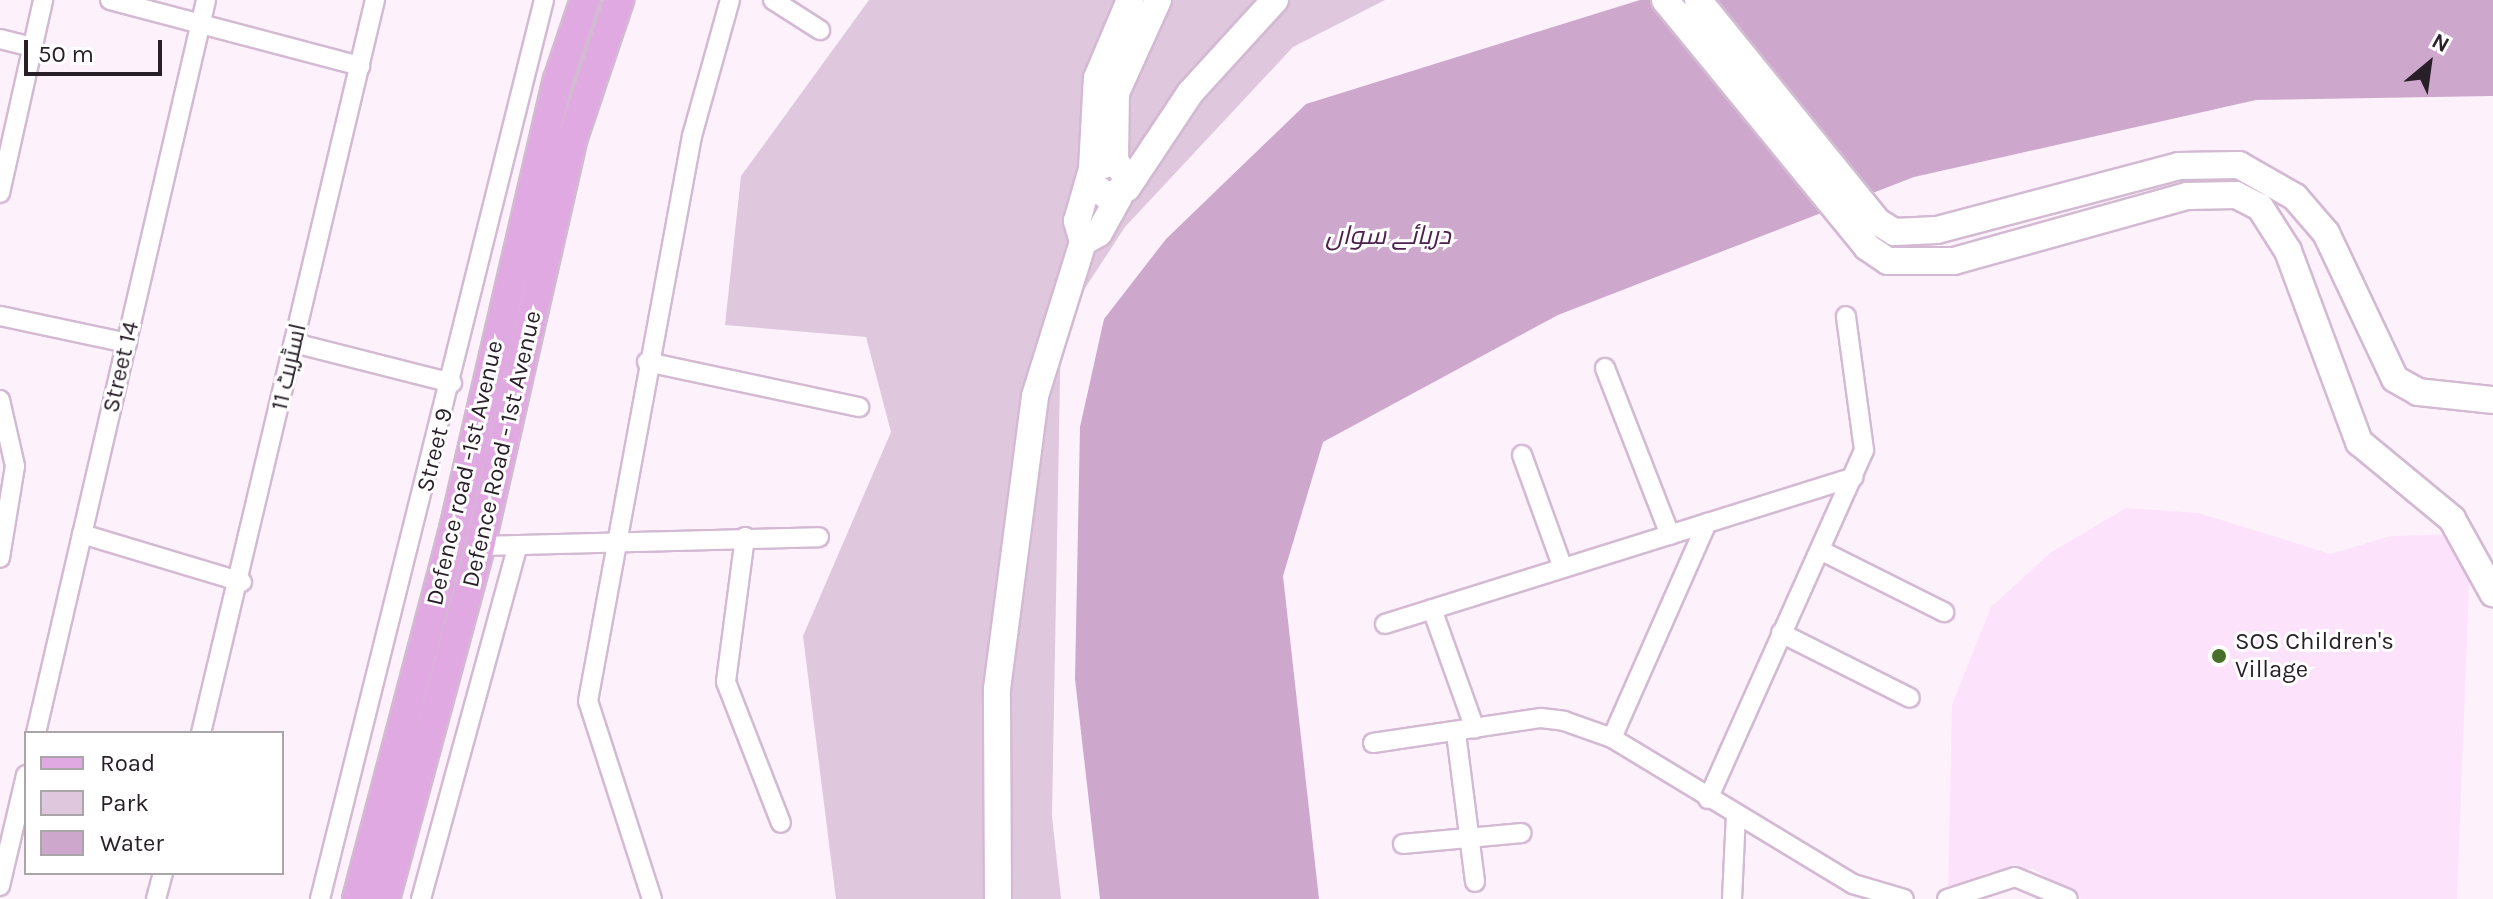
<!DOCTYPE html>
<meta charset="utf-8">
<style>
body{margin:0}
#map{position:relative;width:2493px;height:899px;overflow:hidden;background:#fdf2fc;font-family:Karla,Cairo,sans-serif}
div>[style]{position:absolute}
[style*='--x']{left:calc(var(--x)*1px);top:calc(var(--y)*1px);width:calc(var(--w)*1px);rotate:calc(var(--a)*1deg)}
.built>*{inset:0;background:#fce3fb}
.green>*{inset:0;background:#dfc7de}
.water>*{inset:0;background:#cda8cc}
.roads{filter:drop-shadow(2px 0 #d3bad2) drop-shadow(-2px 0 #d3bad2) drop-shadow(0 2px #d3bad2) drop-shadow(0 -2px #d3bad2)}
.street>*{height:18px;margin:-9px;padding:0 9px;transform-origin:9px;border-radius:9px;background:#fff}
.secondary>*{height:26px;margin:-13px;padding:0 13px;transform-origin:13px;border-radius:13px;background:#fff}
.primary>*{height:28px;margin:-14px;padding:0 14px;transform-origin:14px;border-radius:14px;background:#e1a9e1}
.dots>*{width:22px;height:22px;translate:-50% -50%;box-sizing:border-box;border:4px solid #fff;border-radius:50%}
span{translate:-50% -50%;white-space:nowrap;text-align:center;line-height:1.15;-webkit-text-stroke:6px #fff;paint-order:stroke}
.street-label{font-size:24px;color:#281f28}
.poi-label{font-size:24px;color:#281f28}
.left{translate:0 -50%;text-align:left}
.water-label{font-size:26px;color:#4d204d;font-style:italic}
.legend{position:absolute;left:24px;top:731px;width:260px;height:144px;box-sizing:border-box;background:#fff;border:2px solid #a9a5a9;margin:0;padding:10px 14px;list-style:none;font-size:24px;color:#281f28}
.legend li{display:flex;align-items:center;gap:16px;height:40px}
.legend b{width:40px;border:2px solid #a9a5a9}
.north{position:absolute;left:2389px;top:24px;width:80px;height:80px;-webkit-text-stroke:6px #fff;paint-order:stroke;rotate:29deg;font-size:22px;font-weight:700;line-height:32px;text-align:center;color:#281f28}
.north::after{content:'';display:block;margin:auto;width:28px;height:36px;background:#281f28;clip-path:polygon(50% 0,100% 100%,50% 72%,0 100%)}
.scale{position:absolute;left:24px;top:40px;width:138px;height:36px;box-sizing:border-box;border:4px solid #281f28;border-top:0;padding-left:10px;font-size:24px;line-height:28px;white-space:nowrap;color:#281f28;-webkit-text-stroke:6px #fff;paint-order:stroke}
</style>
<div id="map">
<div class="built">
<div style="clip-path:polygon(2126px 508px,2199px 513px,2330px 554px,2391px 536px,2471px 534px,2457px 899px,2081px 899px,2033px 869px,1989px 872px,1948px 891px,1952px 705px,1991px 607px,2050px 553px)"></div>
</div>
<div class="green">
<div style="clip-path:polygon(869px 0,1385px 0,1293px 47px,1125px 227px,1061px 325px,1052px 816px,1061px 899px,836px 899px,803px 636px,891px 432px,866px 337px,725px 325px,741px 176px)"></div>
</div>
<div class="water">
<div style="clip-path:polygon(1640px 0,2493px 0,2493px 96px,2256px 100px,1914px 177px,1558px 315px,1323px 442px,1283px 576px,1319px 899px,1100px 899px,1075px 679px,1080px 427px,1104px 319px,1166px 239px,1306px 104px)"></div>
</div>
<div class="roads">
<div class="street">
<div style="--x:110;--y:0;--w:259;--a:14.8"></div>
<div style="--x:773;--y:0;--w:56;--a:32.6"></div>
<div style="--x:0;--y:39;--w:34;--a:14"></div>
<div style="--x:0;--y:193;--w:198;--a:-77.4"></div>
<div style="--x:0;--y:316;--w:130;--a:12"></div>
<div style="--x:294;--y:343;--w:163;--a:14.2"></div>
<div style="--x:647;--y:362;--w:217;--a:12"></div>
<div style="--x:1605;--y:368;--w:179;--a:68.7"></div>
<div style="--x:0;--y:400;--w:68;--a:77.2"></div>
<div style="--x:15;--y:466;--w:93;--a:99.3"></div>
<div style="--x:1522;--y:455;--w:120;--a:70.1"></div>
<div style="--x:82;--y:534;--w:167;--a:16.7"></div>
<div style="--x:745;--y:537;--w:146;--a:97.5"></div>
<div style="--x:726;--y:682;--w:151;--a:68.7"></div>
<div style="--x:480;--y:546;--w:339;--a:-1.5"></div>
<div style="--x:1820;--y:550;--w:139;--a:26.6"></div>
<div style="--x:1432;--y:609;--w:127;--a:70.3"></div>
<div style="--x:1385;--y:624;--w:491;--a:-17.4"></div>
<div style="--x:1781;--y:633;--w:144;--a:26.7"></div>
<div style="--x:36;--y:733;--w:752;--a:-76.94"></div>
<div style="--x:201;--y:733;--w:753;--a:-76.65"></div>
<div style="--x:1456;--y:733;--w:150;--a:82.7"></div>
<div style="--x:1612;--y:738;--w:235;--a:-66.2"></div>
<div style="--x:1373;--y:743;--w:170;--a:-8.5"></div>
<div style="--x:1541;--y:718;--w:23;--a:7"></div>
<div style="--x:1564;--y:721;--w:51;--a:19.5"></div>
<div style="--x:1612;--y:738;--w:282;--a:31.2"></div>
<div style="--x:1853;--y:884;--w:53;--a:16.4"></div>
<div style="--x:1708;--y:799;--w:382;--a:-65.9"></div>
<div style="--x:1864;--y:450;--w:135;--a:-97.7"></div>
<div style="--x:1403;--y:844;--w:119;--a:-5.3"></div>
<div style="--x:0;--y:886;--w:114;--a:-76.8"></div>
<div style="--x:156;--y:899;--w:27;--a:-75"></div>
<div style="--x:320;--y:899;--w:926;--a:-76.01"></div>
<div style="--x:421;--y:899;--w:367;--a:-74.7"></div>
<div style="--x:652;--y:899;--w:208;--a:-107.9"></div>
<div style="--x:588;--y:701;--w:574;--a:-79.57"></div>
<div style="--x:692;--y:136;--w:141;--a:-74.4"></div>
<div style="--x:1732;--y:899;--w:84;--a:-87.3"></div>
<div style="--x:1947;--y:899;--w:71;--a:-17.9"></div>
<div style="--x:2015;--y:877;--w:57;--a:22.5"></div>
</div>
<div class="secondary">
<div style="--x:1665;--y:0;--w:319;--a:50.7"></div>
<div style="--x:1867;--y:247;--w:25;--a:34"></div>
<div style="--x:1888;--y:261;--w:66;--a:0"></div>
<div style="--x:1954;--y:261;--w:242;--a:-15.6"></div>
<div style="--x:2187;--y:196;--w:49;--a:-1.2"></div>
<div style="--x:2236;--y:195;--w:27;--a:27"></div>
<div style="--x:2260;--y:207;--w:52;--a:57.5"></div>
<div style="--x:2288;--y:251;--w:204;--a:69.6"></div>
<div style="--x:2359;--y:442;--w:121;--a:39.6"></div>
<div style="--x:2452;--y:519;--w:85;--a:61"></div>
<div style="--x:1698;--y:0;--w:286;--a:51"></div>
<div style="--x:1878;--y:222;--w:19;--a:32"></div>
<div style="--x:1894;--y:232;--w:43;--a:-2.7"></div>
<div style="--x:1937;--y:230;--w:250;--a:-14.8"></div>
<div style="--x:2179;--y:166;--w:60;--a:-1"></div>
<div style="--x:2239;--y:165;--w:64;--a:29.7"></div>
<div style="--x:2295;--y:197;--w:48;--a:49.3"></div>
<div style="--x:2326;--y:233;--w:161;--a:64.7"></div>
<div style="--x:2395;--y:379;--w:26;--a:29"></div>
<div style="--x:2418;--y:392;--w:75;--a:6.1"></div>
<div style="--x:1115;--y:161;--w:68;--a:-89.2"></div>
<div style="--x:1116;--y:93;--w:102;--a:-65.7"></div>
<div style="--x:1092;--y:169;--w:91;--a:-86.9"></div>
<div style="--x:1097;--y:78;--w:85;--a:-67.1"></div>
<div style="--x:1127;--y:188;--w:114;--a:-56.4"></div>
<div style="--x:1190;--y:93;--w:126;--a:-47.6"></div>
<div style="--x:1083;--y:242;--w:18;--a:-29"></div>
<div style="--x:1099;--y:233;--w:41;--a:-60.9"></div>
<div style="--x:998;--y:899;--w:210;--a:-90.3"></div>
<div style="--x:997;--y:689;--w:295;--a:-82.6"></div>
<div style="--x:1035;--y:396;--w:161;--a:-72.7"></div>
<div style="--x:1083;--y:242;--w:22;--a:-106"></div>
<div style="--x:1077;--y:221;--w:54;--a:-73.9"></div>
<div style="--x:1092;--y:169;--w:24;--a:-19"></div>
<div style="--x:1115;--y:161;--w:24;--a:54"></div>
<div style="--x:1129;--y:180;--w:26;--a:133"></div>
<div style="--x:1111;--y:199;--w:26;--a:-143"></div>
</div>
<div class="primary">
<div style="--x:357;--y:899;--w:383;--a:-75.3"></div>
<div style="--x:454;--y:529;--w:461;--a:-77"></div>
<div style="--x:558;--y:80;--w:84;--a:-71.4"></div>
<div style="--x:385;--y:899;--w:366;--a:-74.9"></div>
<div style="--x:480;--y:546;--w:419;--a:-77.2"></div>
<div style="--x:573;--y:137;--w:145;--a:-71.4"></div>
</div>
</div>
<div class="dots">
<div style="left:2219px;top:656px;background:#486f2a"></div>
</div>
<div class="street-label">
<span style="left:121px;top:367px;rotate:-77deg">Street 14</span>
<span style="left:289px;top:367px;rotate:-77deg">اسٹریٹ 11</span>
<span style="left:502px;top:449px;rotate:-77deg">Defence Road - 1st Avenue</span>
<span style="left:435px;top:450px;rotate:-76deg">Street 9</span>
<span style="left:465px;top:473px;rotate:-77deg">Defence road -1st Avenue</span>
</div>
<div class="poi-label">
<span class="left" style="left:2235px;top:656px">SOS Children's<br>Village</span>
</div>
<div class="water-label">
<span style="left:1388px;top:236px">دریائے سواں</span>
</div>
<ul class="legend">
<li><b style="height:10px;background:#e1a9e1"></b>Road</li>
<li><b style="height:22px;background:#dfc7de"></b>Park</li>
<li><b style="height:22px;background:#cda8cc"></b>Water</li>
</ul>
<div class="north">N</div>
<div class="scale">50 m</div>
</div>
